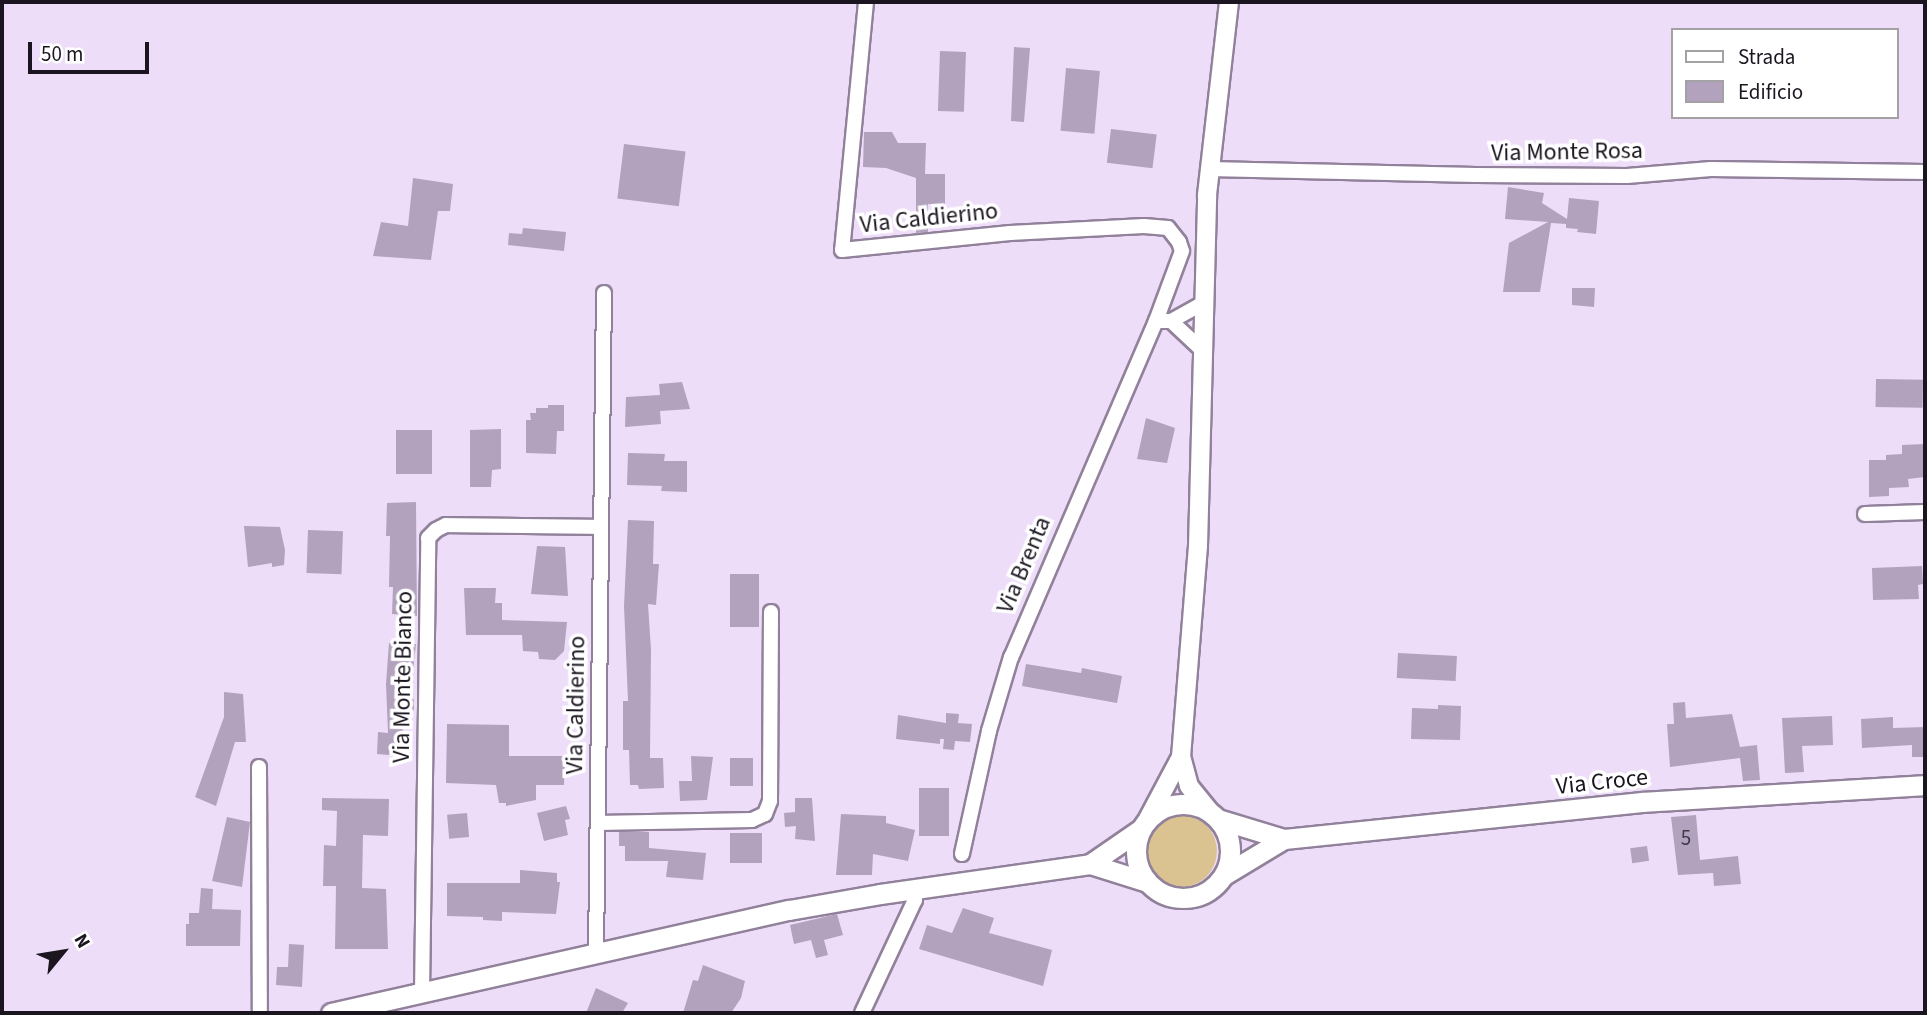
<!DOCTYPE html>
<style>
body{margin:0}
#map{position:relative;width:1927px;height:1015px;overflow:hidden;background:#eeddf9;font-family:"Source Sans 3",sans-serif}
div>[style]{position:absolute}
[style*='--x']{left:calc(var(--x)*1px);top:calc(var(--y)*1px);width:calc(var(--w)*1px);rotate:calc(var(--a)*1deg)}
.green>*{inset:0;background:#dac391}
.round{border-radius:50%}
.building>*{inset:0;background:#b2a2bd;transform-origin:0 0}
.roads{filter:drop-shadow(2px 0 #91819a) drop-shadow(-2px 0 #91819a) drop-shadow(0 2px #91819a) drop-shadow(0 -2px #91819a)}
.minor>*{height:14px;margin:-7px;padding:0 7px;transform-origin:7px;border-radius:7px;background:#fff}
.tertiary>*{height:18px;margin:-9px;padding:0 9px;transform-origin:9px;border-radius:9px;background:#fff}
.secondary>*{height:19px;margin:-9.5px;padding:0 9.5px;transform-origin:9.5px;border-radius:9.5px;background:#fff}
.secondary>.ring{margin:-9.5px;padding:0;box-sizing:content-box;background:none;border:19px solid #fff;border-radius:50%}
span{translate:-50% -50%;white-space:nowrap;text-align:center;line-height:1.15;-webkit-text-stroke:7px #fff;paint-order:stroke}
.number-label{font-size:21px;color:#413846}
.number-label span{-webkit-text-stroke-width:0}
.street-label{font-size:24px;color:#1b151f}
.frame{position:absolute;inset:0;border:4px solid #1b151f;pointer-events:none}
.legend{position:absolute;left:1671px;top:28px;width:228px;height:91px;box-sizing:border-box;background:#fff;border:2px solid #a4a1a5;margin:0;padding:9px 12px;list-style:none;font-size:21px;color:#1b151f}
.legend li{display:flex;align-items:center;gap:14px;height:35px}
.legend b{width:35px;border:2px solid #a4a1a5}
.north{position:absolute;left:28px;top:917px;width:70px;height:70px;-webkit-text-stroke:5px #fff;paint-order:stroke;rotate:60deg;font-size:19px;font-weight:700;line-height:28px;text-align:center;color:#1b151f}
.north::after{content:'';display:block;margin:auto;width:24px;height:32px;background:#1b151f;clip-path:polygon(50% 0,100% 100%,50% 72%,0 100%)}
.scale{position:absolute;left:28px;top:42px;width:121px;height:32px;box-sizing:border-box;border:4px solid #1b151f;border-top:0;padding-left:9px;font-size:21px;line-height:24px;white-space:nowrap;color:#1b151f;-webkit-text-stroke:5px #fff;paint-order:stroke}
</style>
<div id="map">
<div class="green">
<div class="round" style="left:1145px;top:815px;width:72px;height:72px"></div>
</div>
<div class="building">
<div style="clip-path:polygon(1014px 47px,1030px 48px,1024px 122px,1011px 121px)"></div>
<div style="left:940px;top:51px;width:26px;height:60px;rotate:2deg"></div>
<div style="left:1066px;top:68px;width:34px;height:63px;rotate:5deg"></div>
<div style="left:1111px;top:129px;width:46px;height:34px;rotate:7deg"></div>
<div style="clip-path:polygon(864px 132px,892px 132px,898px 143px,926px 143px,925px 174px,945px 174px,945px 204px,928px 204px,928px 232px,916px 233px,916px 178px,886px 168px,863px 167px)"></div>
<div style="left:624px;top:144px;width:62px;height:55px;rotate:7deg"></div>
<div style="clip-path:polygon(413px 178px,453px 184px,450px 211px,438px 211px,431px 260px,373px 256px,381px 222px,408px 226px)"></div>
<div style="clip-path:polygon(1508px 187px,1544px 193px,1542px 203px,1567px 219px,1569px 198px,1599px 201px,1596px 234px,1577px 232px,1578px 229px,1566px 228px,1566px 224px,1551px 223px,1540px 292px,1503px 292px,1509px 243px,1548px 222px,1505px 219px)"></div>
<div style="clip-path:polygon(523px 228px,566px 232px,564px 251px,508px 245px,509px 233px,522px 234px)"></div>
<div style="clip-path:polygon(1572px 288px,1595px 288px,1594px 307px,1572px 305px)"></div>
<div style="left:1876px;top:379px;width:47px;height:28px;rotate:1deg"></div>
<div style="clip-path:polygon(682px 382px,690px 409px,660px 411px,661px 424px,625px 427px,626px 397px,660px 395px,659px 384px)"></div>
<div style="clip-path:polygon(548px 405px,564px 405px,564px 431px,557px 431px,556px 454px,526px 453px,526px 420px,531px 420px,530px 413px,536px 413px,536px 408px,548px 408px)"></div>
<div style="clip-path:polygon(1146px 418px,1175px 428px,1167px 463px,1137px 459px)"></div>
<div style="clip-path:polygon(501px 429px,501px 469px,492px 470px,491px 487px,470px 487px,470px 430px)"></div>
<div style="left:396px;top:430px;width:36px;height:44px"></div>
<div style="clip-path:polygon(1925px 444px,1925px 477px,1908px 479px,1909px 487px,1889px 488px,1889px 496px,1869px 497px,1869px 460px,1886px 460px,1886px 455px,1902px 454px,1902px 445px)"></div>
<div style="clip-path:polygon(628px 453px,665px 454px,664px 461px,687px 461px,687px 492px,661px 491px,662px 486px,627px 485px)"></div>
<div style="clip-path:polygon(416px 502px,417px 616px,392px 614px,393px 587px,389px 587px,390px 536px,386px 536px,387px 503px)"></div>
<div style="clip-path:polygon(628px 520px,654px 521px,653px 564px,659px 564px,656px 605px,648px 604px,651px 650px,650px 758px,663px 758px,664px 788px,639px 789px,638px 785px,630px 785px,629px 750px,623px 750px,623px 701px,628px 701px,624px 606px)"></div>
<div style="clip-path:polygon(244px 526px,280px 527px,285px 550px,284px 565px,272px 567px,272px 563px,248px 567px)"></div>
<div style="left:308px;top:530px;width:35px;height:43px;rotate:2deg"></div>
<div style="clip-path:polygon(537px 546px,565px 547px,568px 596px,531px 594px)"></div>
<div style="clip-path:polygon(1922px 566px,1923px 584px,1918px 585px,1919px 599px,1873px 600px,1872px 568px)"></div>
<div style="left:759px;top:574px;width:53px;height:29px;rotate:90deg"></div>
<div style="clip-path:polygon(464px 588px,496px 588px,495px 603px,502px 603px,502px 620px,567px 622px,564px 651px,555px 660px,539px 659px,538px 652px,523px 651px,522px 635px,466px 635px)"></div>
<div style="clip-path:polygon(389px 643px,416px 644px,413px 671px,414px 711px,404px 712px,401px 756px,377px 754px,378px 732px,388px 733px,386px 684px)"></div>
<div style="left:1398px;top:653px;width:59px;height:25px;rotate:3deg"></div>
<div style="clip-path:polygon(1026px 664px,1081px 673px,1082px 668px,1122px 676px,1117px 703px,1022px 686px)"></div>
<div style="clip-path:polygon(224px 692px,243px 694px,246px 742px,235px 742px,216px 806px,195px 797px,224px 717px)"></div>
<div style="clip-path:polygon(1685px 702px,1686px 718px,1732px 714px,1740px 747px,1757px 745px,1760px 780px,1743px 781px,1740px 758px,1670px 767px,1667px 724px,1674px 724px,1673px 703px)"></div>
<div style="clip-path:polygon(1438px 705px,1461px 706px,1460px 740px,1411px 739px,1412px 708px,1438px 709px)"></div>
<div style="clip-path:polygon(946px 713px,959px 714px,958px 723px,972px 724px,970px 742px,955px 741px,954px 750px,943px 749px,944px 739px,940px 739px,940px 744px,896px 739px,898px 715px,946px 723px)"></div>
<div style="clip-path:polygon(1832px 716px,1833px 745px,1802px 746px,1804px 772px,1785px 773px,1782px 718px)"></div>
<div style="clip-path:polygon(1893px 717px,1893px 728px,1925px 727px,1925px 757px,1912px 757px,1912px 745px,1862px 748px,1861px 719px)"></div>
<div style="clip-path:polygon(447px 724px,509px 725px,509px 756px,565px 756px,564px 785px,536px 785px,536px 800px,506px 806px,506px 803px,499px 803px,496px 785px,446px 783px)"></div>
<div style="clip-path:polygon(691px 756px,713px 757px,707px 800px,680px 801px,679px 781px,692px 781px)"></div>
<div style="left:730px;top:758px;width:23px;height:28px"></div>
<div style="left:919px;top:788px;width:30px;height:48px"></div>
<div style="clip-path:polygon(322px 798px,389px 799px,388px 836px,363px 835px,362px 888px,386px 889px,388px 949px,335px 949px,336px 886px,323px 886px,324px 845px,336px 846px,337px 811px,322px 810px)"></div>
<div style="clip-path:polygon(795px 798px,812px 798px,815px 841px,795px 839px,796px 826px,785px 827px,784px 813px,795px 812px)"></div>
<div style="clip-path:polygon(566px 806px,570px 819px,565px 820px,568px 835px,544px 841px,537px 813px)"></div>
<div style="left:467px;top:813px;width:24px;height:20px;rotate:85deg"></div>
<div style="clip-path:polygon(841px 814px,886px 816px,886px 823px,915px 830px,908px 861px,873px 854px,872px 875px,836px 875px)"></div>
<div style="clip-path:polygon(1696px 815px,1700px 860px,1738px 856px,1741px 884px,1714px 886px,1713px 873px,1678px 875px,1671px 817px)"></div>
<div style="clip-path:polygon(227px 817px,250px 822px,242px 887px,212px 881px)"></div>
<div style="clip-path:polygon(619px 832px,649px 832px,649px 848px,706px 853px,703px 880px,666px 877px,668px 861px,625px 861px,625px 846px,619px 846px)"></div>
<div style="left:730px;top:833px;width:32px;height:30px"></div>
<div style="left:1647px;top:846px;width:15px;height:17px;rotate:82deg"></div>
<div style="clip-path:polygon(520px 870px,557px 873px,557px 882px,560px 882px,556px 914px,502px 912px,502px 921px,483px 920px,483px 917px,447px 916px,447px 883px,520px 883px)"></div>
<div style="clip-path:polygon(201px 888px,213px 889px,212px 909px,241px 910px,240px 946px,186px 946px,186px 924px,189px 924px,189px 913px,199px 913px)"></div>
<div style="clip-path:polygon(963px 908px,994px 918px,989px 933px,1052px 950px,1043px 986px,919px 949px,927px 925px,952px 933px)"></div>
<div style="clip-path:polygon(837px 914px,843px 935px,824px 940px,828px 955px,816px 958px,811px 940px,794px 944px,790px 925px)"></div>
<div style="clip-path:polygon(289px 944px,304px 945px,302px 987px,276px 985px,277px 967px,288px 967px)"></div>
<div style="clip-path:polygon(703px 965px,745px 981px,741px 998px,731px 1013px,683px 1013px,693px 980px,698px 981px)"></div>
<div style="clip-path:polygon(596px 988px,628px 1003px,622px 1013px,586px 1013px)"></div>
</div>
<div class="roads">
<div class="minor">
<div style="--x:866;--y:2;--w:249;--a:95.5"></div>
<div style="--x:842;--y:250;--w:169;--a:-5.8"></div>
<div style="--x:1010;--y:233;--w:134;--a:-3"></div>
<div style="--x:1144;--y:226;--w:24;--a:5"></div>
<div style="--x:1168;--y:228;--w:18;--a:52"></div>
<div style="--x:1179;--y:242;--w:9;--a:72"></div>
<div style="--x:1182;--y:251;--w:75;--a:110.4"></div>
<div style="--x:1156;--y:321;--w:366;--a:113.3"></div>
<div style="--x:1011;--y:657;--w:77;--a:106.6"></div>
<div style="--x:989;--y:731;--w:126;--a:102.4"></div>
<div style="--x:1209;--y:169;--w:267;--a:1.3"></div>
<div style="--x:1476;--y:175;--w:151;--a:0.4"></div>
<div style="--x:1627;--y:176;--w:84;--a:-4.8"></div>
<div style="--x:1711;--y:169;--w:214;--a:0.8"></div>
<div style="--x:1156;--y:321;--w:15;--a:0"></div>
<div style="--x:1171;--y:321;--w:38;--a:-29"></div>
<div style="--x:1171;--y:321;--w:42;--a:43.1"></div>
<div style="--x:1865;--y:514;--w:60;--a:-1.9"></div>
<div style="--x:259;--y:767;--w:246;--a:89.8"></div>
<div style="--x:598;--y:823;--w:154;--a:-1.1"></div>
<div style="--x:752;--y:820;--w:14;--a:-25"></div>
<div style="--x:765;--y:814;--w:14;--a:-69"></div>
<div style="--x:770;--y:801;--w:189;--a:-89.7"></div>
<div style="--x:596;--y:955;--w:662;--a:-89.31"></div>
<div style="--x:422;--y:993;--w:455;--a:-89.2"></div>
<div style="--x:428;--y:538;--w:11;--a:-45"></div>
<div style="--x:436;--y:530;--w:11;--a:-27"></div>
<div style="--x:446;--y:525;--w:155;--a:0.7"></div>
<div style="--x:862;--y:1013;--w:125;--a:-64.9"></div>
<div style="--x:915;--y:900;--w:12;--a:-90"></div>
</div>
<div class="tertiary">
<div style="--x:1210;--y:812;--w:33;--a:-129"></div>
<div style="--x:1189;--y:786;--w:30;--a:-105"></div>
<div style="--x:1181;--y:757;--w:212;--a:-85.4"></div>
<div style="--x:1198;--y:546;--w:351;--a:-88.5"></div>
<div style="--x:1207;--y:195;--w:194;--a:-83.5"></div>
<div style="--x:1148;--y:819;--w:70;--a:-62"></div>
</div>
<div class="secondary">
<div class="ring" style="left:1136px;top:804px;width:75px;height:75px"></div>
<div style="--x:1218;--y:819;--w:69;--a:16.9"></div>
<div style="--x:1090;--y:864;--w:62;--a:-34.5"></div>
<div style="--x:1224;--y:875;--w:70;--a:-31"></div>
<div style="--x:1284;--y:839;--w:360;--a:-5.9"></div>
<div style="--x:1642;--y:802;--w:284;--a:-3.4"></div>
<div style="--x:331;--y:1013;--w:469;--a:-12.7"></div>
<div style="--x:789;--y:910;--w:92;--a:-10"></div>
<div style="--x:880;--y:894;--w:212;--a:-8.1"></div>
<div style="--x:1090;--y:864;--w:60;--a:17.5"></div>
</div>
</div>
<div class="number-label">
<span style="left:1686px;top:838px">5</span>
</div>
<div class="street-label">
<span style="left:1567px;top:152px;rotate:-1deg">Via Monte Rosa</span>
<span style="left:929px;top:218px;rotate:-6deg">Via Caldierino</span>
<span style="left:1024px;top:565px;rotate:-67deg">Via Brenta</span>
<span style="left:403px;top:677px;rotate:-89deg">Via Monte Bianco</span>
<span style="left:576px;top:705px;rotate:-89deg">Via Caldierino</span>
<span style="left:1602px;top:782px;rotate:-6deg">Via Croce</span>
</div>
<div class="frame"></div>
<ul class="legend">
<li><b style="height:9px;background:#fff"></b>Strada</li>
<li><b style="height:19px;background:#b2a2bd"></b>Edificio</li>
</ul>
<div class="north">N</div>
<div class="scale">50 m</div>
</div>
